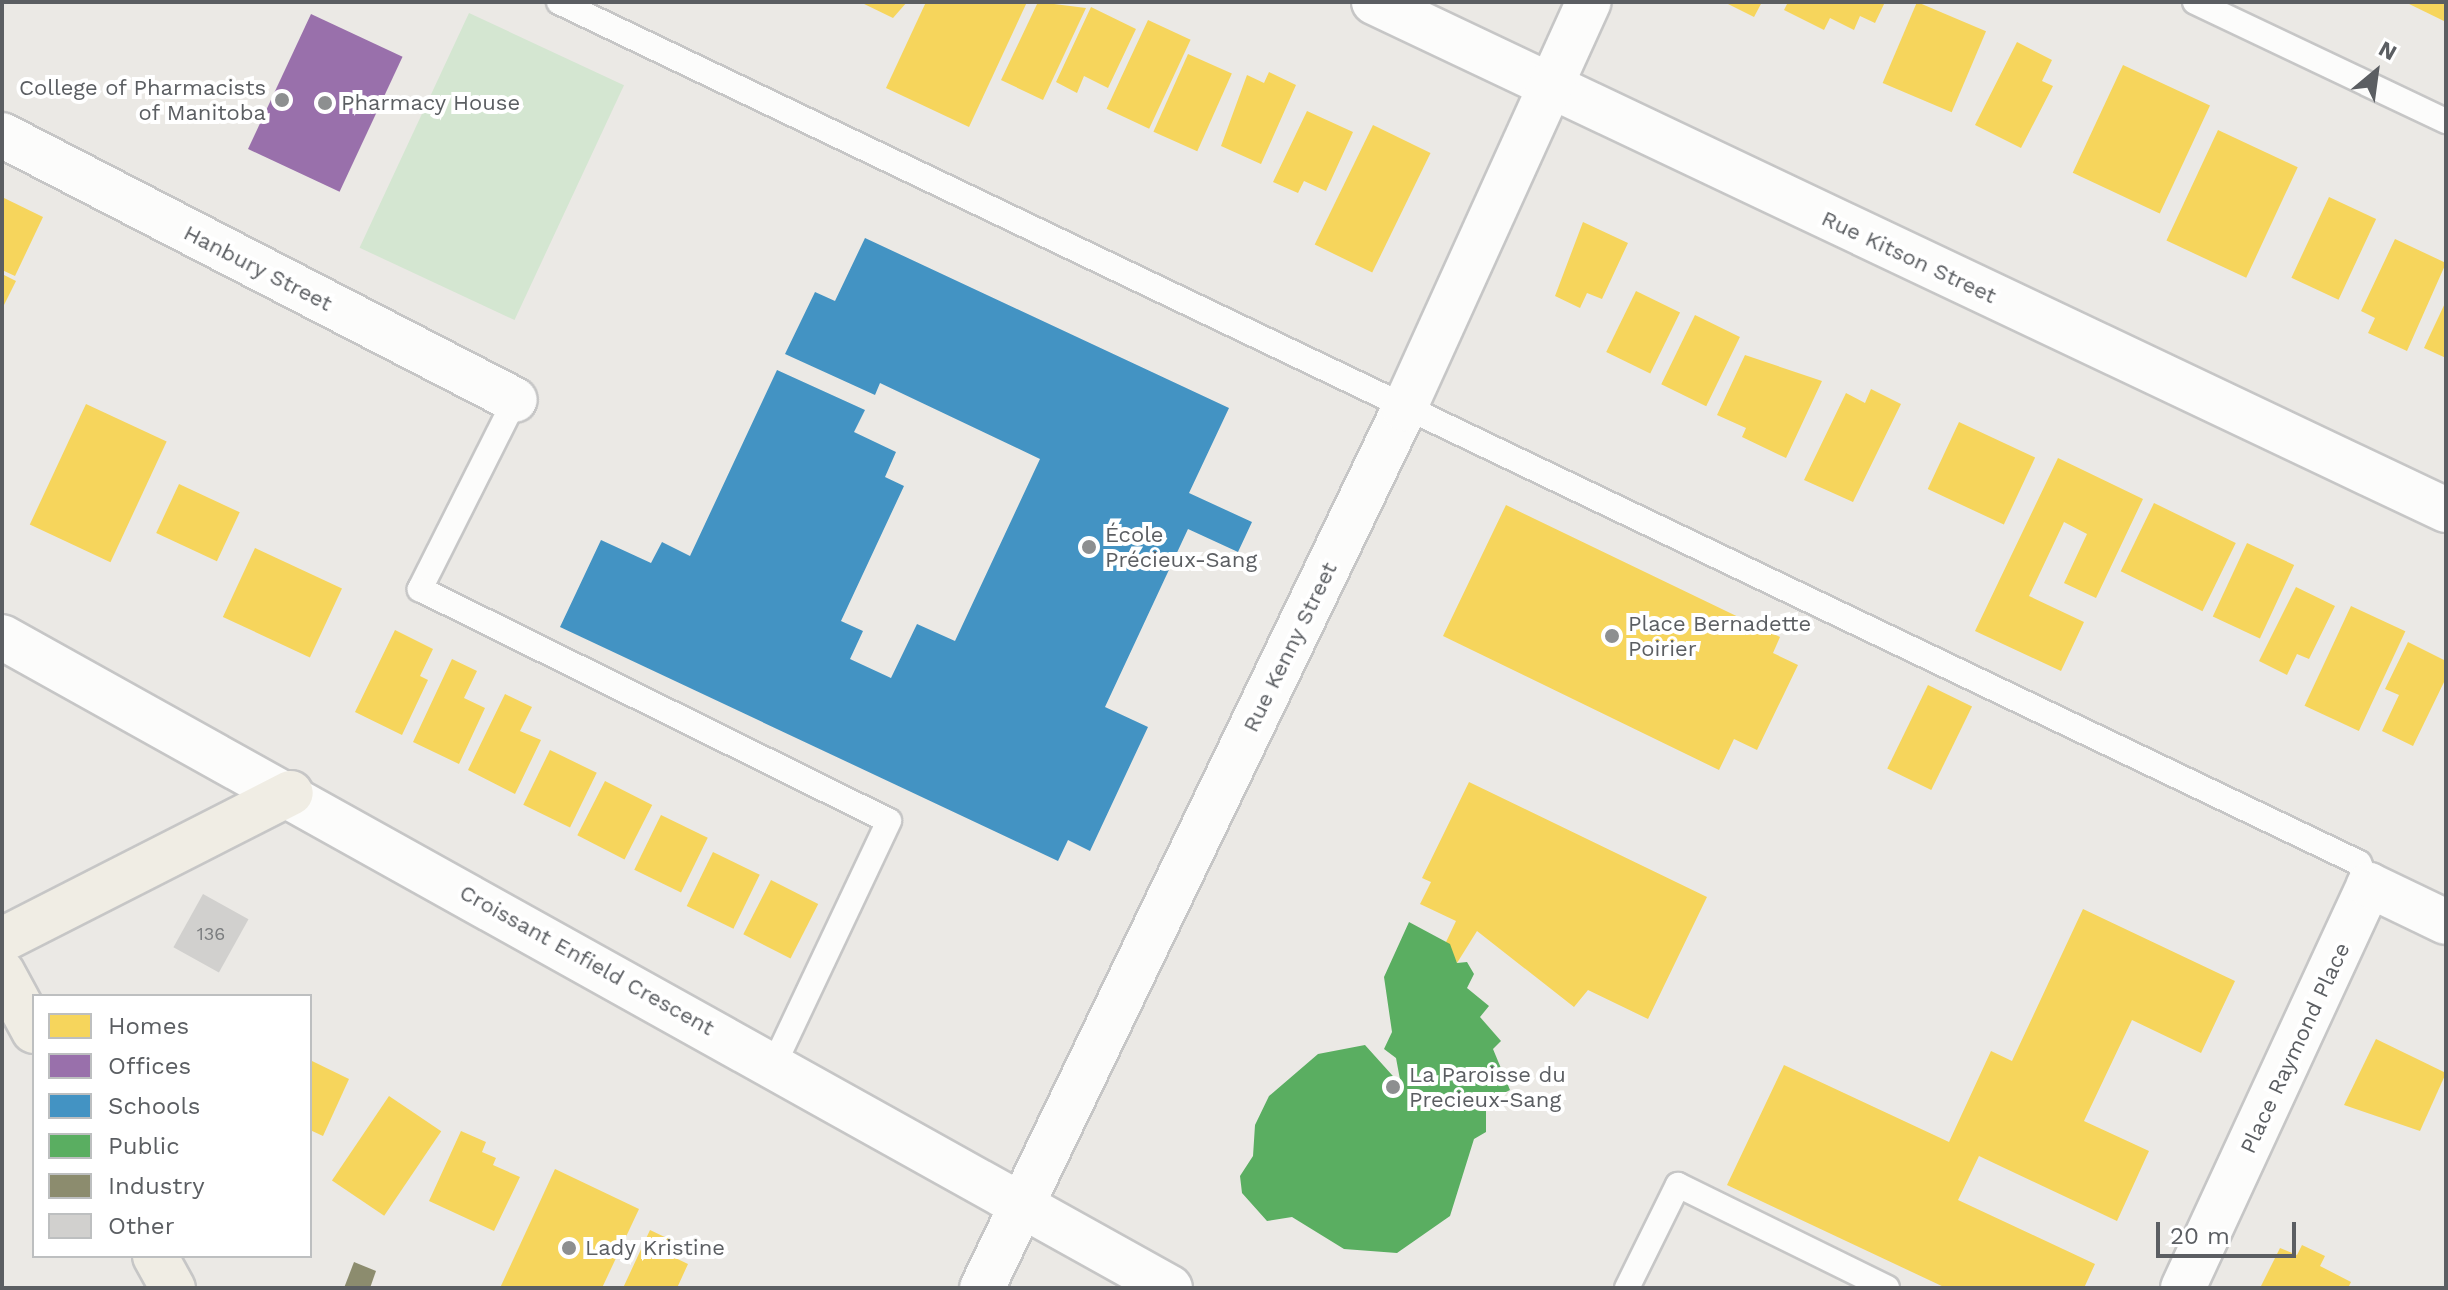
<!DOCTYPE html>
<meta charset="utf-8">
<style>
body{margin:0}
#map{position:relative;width:2448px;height:1290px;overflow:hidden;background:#ebe9e5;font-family:"Work Sans",sans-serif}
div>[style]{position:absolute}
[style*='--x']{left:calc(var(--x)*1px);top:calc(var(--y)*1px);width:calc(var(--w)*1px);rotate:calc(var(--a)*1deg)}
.green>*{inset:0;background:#d4e6d1;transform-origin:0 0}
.homes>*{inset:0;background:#f6d55c;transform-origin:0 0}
.offices>*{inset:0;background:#9970ab;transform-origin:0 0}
.schools>*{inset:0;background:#4393c3}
.public>*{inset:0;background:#5aae61}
.industry>*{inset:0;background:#8c8c6e}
.building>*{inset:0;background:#d1d0ce;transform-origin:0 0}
.roads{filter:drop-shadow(2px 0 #c6c6c6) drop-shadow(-2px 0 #c6c6c6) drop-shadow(0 2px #c6c6c6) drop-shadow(0 -2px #c6c6c6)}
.service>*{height:24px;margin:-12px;padding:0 12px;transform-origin:12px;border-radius:12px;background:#fcfcfb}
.minor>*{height:44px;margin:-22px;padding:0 22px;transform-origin:22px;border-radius:22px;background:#fcfcfb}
.tertiary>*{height:44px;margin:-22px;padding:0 22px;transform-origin:22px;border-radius:22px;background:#fcfcfb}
.trunk>*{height:44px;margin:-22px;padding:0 22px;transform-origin:22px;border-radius:22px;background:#f0ede4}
.dots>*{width:22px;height:22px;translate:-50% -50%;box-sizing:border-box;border:4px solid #fff;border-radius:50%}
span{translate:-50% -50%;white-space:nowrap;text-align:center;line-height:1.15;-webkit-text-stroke:8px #fff;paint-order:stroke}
.number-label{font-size:18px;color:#7a7c7e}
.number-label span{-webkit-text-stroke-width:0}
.poi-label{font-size:22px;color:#5b5e62}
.right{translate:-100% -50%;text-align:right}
.left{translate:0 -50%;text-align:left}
.street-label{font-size:22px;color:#5b5e62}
.frame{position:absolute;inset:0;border:4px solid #5b5e62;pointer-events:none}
.legend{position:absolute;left:32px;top:994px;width:280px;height:264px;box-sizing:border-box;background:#fff;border:2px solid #bdbfc0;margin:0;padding:10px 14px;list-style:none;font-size:24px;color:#5b5e62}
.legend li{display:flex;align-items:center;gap:16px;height:40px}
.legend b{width:40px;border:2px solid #bdbfc0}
.north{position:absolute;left:2336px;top:32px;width:80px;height:80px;-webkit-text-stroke:6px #fff;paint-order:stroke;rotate:29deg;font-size:22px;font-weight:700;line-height:32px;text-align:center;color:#5b5e62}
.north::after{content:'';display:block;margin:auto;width:28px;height:36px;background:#5b5e62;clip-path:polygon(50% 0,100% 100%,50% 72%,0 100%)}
.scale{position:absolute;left:2156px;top:1222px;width:140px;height:36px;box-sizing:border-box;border:4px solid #5b5e62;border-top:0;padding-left:10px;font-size:24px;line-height:28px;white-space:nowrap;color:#5b5e62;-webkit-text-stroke:6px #fff;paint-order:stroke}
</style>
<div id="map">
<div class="green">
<div style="left:469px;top:13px;width:171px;height:259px;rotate:25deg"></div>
</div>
<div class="homes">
<div style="clip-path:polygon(860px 2px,907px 2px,893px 18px)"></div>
<div style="clip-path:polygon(926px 2px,1027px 2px,969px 127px,886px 88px)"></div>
<div style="clip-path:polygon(1038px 2px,1086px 8px,1043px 100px,1001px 80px)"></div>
<div style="clip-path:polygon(1724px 2px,1762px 2px,1754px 17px)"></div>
<div style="clip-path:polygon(1788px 2px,1885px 2px,1875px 23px,1860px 16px,1854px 30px,1830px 18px,1824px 30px,1784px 10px)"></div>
<div style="left:1917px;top:2px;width:75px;height:88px;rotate:23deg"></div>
<div style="clip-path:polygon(2405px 2px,2446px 2px,2446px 22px)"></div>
<div style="clip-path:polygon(1091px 7px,1136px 29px,1108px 88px,1084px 76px,1077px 93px,1056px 82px)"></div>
<div style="left:1148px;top:20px;width:47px;height:98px;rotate:25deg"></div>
<div style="clip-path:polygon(2017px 42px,2052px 60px,2042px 81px,2053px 86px,2021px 148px,1975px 125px)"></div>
<div style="left:1188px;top:54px;width:48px;height:85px;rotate:24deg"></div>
<div style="left:2123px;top:65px;width:96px;height:119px;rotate:25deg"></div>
<div style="clip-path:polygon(1269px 72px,1296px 85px,1261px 164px,1221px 146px,1247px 75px,1264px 83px)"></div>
<div style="clip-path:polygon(1307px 111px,1353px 132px,1326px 191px,1304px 181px,1298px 193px,1273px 182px)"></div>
<div style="left:1373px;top:125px;width:64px;height:133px;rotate:26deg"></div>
<div style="left:2218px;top:130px;width:88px;height:122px;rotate:25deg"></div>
<div style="clip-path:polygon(2px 197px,43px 217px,15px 276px,2px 270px)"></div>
<div style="left:2329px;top:197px;width:52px;height:89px;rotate:25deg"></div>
<div style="clip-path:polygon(1583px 222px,1628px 243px,1602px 299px,1587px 293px,1580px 308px,1555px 296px)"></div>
<div style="clip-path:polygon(2395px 239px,2446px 263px,2407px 351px,2368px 333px,2375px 318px,2361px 311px)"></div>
<div style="clip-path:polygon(2px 274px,16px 281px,2px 309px)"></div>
<div style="left:1636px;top:291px;width:49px;height:68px;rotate:26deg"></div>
<div style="clip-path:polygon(2446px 301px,2446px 358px,2424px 348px)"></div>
<div style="left:1695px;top:315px;width:50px;height:77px;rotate:26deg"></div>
<div style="clip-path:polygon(1745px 355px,1822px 381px,1786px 458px,1742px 437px,1746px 428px,1717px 415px)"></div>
<div style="clip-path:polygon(1871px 389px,1901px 404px,1853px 502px,1804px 480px,1846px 393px,1865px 403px)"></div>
<div style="left:86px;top:404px;width:89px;height:133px;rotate:25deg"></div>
<div style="left:1959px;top:422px;width:84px;height:74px;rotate:25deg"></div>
<div style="clip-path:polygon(2058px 458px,2143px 499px,2096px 598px,2064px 583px,2087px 534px,2064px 522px,2029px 596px,2084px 622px,2061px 671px,1975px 631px)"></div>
<div style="left:179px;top:484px;width:67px;height:54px;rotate:25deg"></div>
<div style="left:2154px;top:503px;width:91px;height:76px;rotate:26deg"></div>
<div style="clip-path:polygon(1506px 505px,1780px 637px,1773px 653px,1798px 665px,1757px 750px,1734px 739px,1719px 770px,1443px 636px)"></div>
<div style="left:2247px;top:543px;width:52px;height:81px;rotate:25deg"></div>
<div style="left:255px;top:548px;width:96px;height:76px;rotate:25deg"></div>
<div style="clip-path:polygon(2296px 587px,2335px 606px,2309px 659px,2297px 654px,2287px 675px,2259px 661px)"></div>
<div style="left:2351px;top:606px;width:60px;height:110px;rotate:25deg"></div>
<div style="clip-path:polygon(395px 630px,433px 649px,420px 676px,428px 680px,402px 735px,355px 712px)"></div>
<div style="clip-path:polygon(2408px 642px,2446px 661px,2446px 678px,2413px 746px,2382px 731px,2399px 695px,2385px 689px)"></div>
<div style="clip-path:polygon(452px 659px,477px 671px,464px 698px,485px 708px,459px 764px,413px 742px)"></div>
<div style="left:1928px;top:685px;width:49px;height:93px;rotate:26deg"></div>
<div style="clip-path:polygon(505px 694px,532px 707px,520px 731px,541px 740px,515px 794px,468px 770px)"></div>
<div style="left:550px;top:750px;width:52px;height:61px;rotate:26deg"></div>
<div style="left:605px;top:781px;width:53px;height:61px;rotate:27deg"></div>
<div style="clip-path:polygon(1469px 782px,1707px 897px,1648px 1019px,1588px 990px,1574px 1007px,1477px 931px,1457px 963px,1446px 942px,1456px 921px,1420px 904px,1431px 882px,1422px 878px)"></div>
<div style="left:661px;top:815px;width:52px;height:61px;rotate:26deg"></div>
<div style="left:713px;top:852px;width:52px;height:60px;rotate:26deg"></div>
<div style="left:771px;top:880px;width:53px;height:61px;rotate:27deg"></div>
<div style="clip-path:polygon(2083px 909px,2235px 981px,2201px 1053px,2132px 1020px,2084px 1121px,2149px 1151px,2117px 1221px,1979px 1156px,1958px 1200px,2095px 1264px,2084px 1288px,1946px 1288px,1727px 1185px,1784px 1065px,1949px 1142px,1991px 1051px,2012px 1061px)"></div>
<div style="clip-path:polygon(2376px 1039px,2446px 1073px,2420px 1131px,2344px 1105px)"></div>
<div style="clip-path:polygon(312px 1061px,349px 1079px,323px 1136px,310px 1130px)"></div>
<div style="left:389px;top:1096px;width:63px;height:102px;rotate:34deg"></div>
<div style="clip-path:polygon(461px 1131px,486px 1142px,482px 1152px,496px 1158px,493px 1165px,520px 1177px,494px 1231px,429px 1201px)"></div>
<div style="clip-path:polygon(555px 1169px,639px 1209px,602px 1288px,500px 1288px)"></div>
<div style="clip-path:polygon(650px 1230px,671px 1240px,665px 1253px,688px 1264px,677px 1288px,623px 1288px)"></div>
<div style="clip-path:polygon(2302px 1245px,2325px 1256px,2320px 1266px,2351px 1282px,2348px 1288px,2260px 1288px,2280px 1248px,2297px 1255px)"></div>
</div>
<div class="offices">
<div style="left:311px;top:14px;width:101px;height:149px;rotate:25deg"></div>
</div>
<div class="schools">
<div style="clip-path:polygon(865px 238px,1229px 408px,1189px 493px,1252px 522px,1238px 552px,1188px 529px,1105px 707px,1148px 727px,1090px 851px,1068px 840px,1058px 861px,560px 627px,601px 540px,651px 563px,662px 542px,690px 556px,777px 370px,865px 410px,854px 432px,896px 452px,885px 477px,904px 486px,841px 621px,863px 631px,850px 659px,891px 678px,917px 624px,955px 641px,1040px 459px,880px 383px,875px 395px,785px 354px,815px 292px,835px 301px)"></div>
</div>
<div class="public">
<div style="clip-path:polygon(1409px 922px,1450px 944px,1457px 963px,1467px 962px,1474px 974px,1467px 988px,1489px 1006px,1480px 1017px,1501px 1041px,1493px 1049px,1510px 1090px,1486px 1102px,1486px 1132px,1474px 1139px,1450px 1216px,1397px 1253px,1344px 1249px,1292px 1217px,1267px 1221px,1242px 1193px,1240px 1176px,1253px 1156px,1255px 1125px,1269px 1096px,1318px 1054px,1365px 1045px,1401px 1085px,1396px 1058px,1384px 1049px,1392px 1032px,1384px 977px)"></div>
</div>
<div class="industry">
<div style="clip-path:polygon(354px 1262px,376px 1271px,370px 1288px,344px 1288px)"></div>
</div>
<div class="building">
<div style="left:203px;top:894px;width:52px;height:61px;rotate:29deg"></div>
</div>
<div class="roads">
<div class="service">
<div style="--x:559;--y:2;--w:1995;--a:25.56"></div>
<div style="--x:2359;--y:863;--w:24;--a:66"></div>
<div style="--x:2195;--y:2;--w:278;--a:25.4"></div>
<div style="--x:515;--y:400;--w:212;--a:116.7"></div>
<div style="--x:420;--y:589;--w:523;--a:26.32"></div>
<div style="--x:889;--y:821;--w:271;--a:115.3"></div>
<div style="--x:1627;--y:1288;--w:115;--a:-63.7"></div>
<div style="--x:1678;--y:1185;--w:233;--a:26.2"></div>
</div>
<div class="minor">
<div style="--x:1374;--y:2;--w:1186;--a:25.36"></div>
<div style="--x:2;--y:135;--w:577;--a:27.32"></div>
<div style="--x:982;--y:1288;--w:975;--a:-64.35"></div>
<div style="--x:1404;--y:409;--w:447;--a:-65.6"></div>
<div style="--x:2183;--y:1288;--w:444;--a:-65.2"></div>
<div style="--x:2369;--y:885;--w:85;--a:25.7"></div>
</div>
<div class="tertiary">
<div style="--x:2;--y:637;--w:1337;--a:29.13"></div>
</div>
<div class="trunk">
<div style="--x:2;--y:940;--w:324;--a:-27"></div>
<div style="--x:2;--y:972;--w:67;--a:61.5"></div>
<div style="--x:155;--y:1256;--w:37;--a:61"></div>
</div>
</div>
<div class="dots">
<div style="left:282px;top:100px;background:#8d8f90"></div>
<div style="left:325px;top:103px;background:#8d8f90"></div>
<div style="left:1089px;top:547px;background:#8d8f90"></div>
<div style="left:1612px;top:636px;background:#8d8f90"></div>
<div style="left:1393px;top:1087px;background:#8d8f90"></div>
<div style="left:569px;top:1248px;background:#8d8f90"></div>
</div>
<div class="number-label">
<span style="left:211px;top:934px">136</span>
</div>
<div class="poi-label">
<span class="right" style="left:266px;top:100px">College of Pharmacists<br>of Manitoba</span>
<span class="left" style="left:341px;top:103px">Pharmacy House</span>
<span class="left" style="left:1105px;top:547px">École<br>Précieux-Sang</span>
<span class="left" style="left:1628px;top:636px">Place Bernadette<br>Poirier</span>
<span class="left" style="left:1409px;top:1087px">La Paroisse du<br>Precieux-Sang</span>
<span class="left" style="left:585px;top:1248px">Lady Kristine</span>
</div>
<div class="street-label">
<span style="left:1909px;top:257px;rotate:25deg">Rue Kitson Street</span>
<span style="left:258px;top:268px;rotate:27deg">Hanbury Street</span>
<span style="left:1290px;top:647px;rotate:-64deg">Rue Kenny Street</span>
<span style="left:587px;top:960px;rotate:29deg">Croissant Enfield Crescent</span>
<span style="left:2295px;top:1048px;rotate:-65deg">Place Raymond Place</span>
</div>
<div class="frame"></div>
<ul class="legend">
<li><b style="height:22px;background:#f6d55c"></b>Homes</li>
<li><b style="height:22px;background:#9970ab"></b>Offices</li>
<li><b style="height:22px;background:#4393c3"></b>Schools</li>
<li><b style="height:22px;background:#5aae61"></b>Public</li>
<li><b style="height:22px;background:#8c8c6e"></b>Industry</li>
<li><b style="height:22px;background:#d1d0ce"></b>Other</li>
</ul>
<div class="north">N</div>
<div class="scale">20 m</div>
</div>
